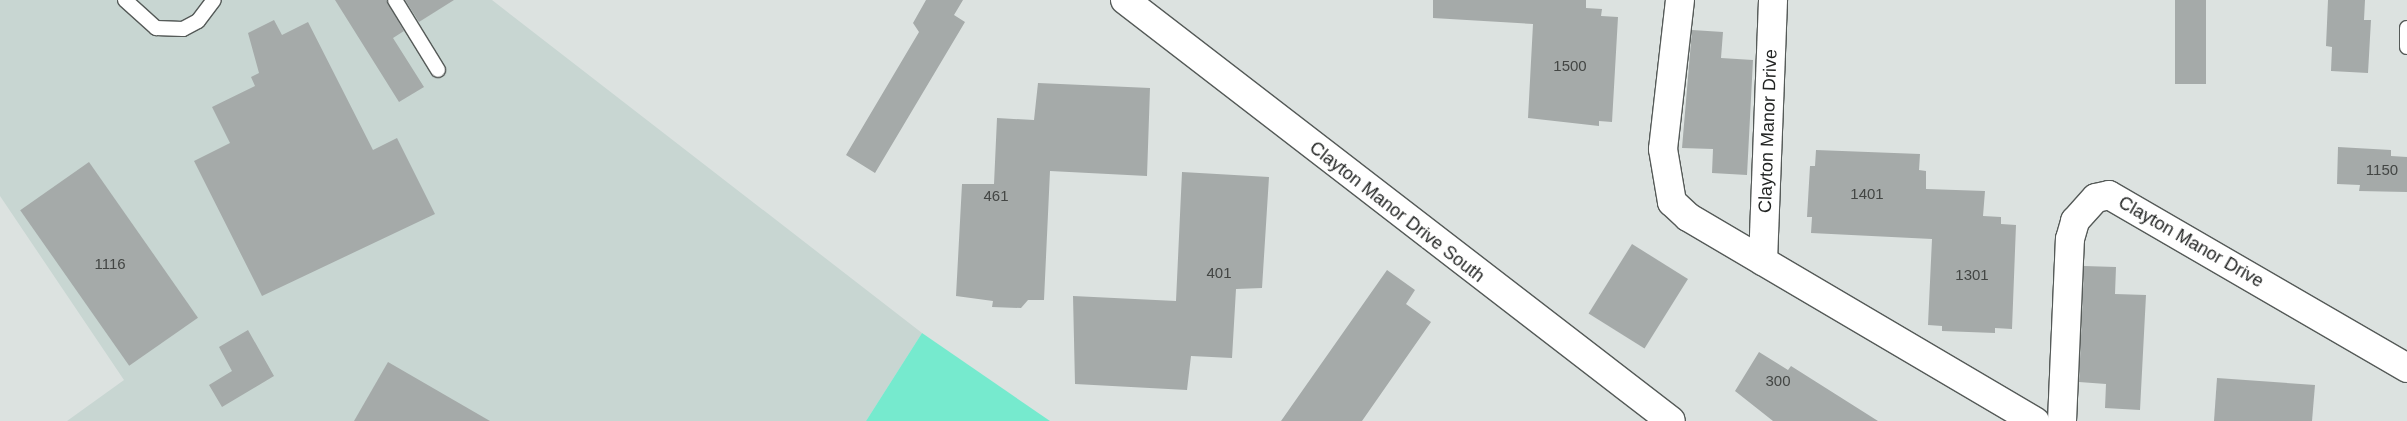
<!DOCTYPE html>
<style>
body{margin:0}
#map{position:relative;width:2407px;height:421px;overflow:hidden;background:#dce2e0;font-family:Arial,sans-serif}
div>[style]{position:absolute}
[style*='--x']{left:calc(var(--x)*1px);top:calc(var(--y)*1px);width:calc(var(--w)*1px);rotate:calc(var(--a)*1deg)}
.built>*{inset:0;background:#c8d6d2}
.green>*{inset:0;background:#76eace}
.building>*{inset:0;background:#a5aaa9;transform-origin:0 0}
.roads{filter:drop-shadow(1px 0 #555a58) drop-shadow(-1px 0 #555a58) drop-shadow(0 1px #555a58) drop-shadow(0 -1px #555a58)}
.service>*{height:14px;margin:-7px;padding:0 7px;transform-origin:7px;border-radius:7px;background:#fff}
.minor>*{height:28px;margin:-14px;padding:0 14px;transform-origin:14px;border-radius:14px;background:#fff}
span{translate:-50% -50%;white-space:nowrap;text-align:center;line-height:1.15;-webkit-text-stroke:4.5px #fff;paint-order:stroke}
.number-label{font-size:15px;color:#434644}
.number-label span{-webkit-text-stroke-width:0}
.street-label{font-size:18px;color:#222423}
</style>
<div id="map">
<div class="built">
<div style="clip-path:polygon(0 0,492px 0,922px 333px,866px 421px,67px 421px,124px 380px,0 196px)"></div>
</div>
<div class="green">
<div style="clip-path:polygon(922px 333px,1050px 421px,866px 421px)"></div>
</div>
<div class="building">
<div style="clip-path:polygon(335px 0,386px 0,404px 31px,393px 38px,424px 87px,399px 102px)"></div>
<div style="clip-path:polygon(405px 0,454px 0,419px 22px)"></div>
<div style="clip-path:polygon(926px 0,963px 0,954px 15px,965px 22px,875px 173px,846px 155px,919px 32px,913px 23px)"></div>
<div style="clip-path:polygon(1433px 0,1586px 0,1586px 8px,1602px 9px,1601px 16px,1618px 17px,1612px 122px,1599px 121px,1599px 126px,1528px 118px,1533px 24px,1433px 18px)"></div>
<div style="left:2175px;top:0;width:31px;height:84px"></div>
<div style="clip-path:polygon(2328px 0,2365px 0,2364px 20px,2371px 20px,2368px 73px,2331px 71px,2332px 47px,2326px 46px)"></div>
<div style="clip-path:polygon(274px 20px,282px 35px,308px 22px,373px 150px,397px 138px,435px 214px,262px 296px,194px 161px,230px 143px,212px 107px,255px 86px,251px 77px,259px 73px,248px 33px)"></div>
<div style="clip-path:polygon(1692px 30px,1723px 32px,1721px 58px,1753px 60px,1747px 175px,1712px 173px,1713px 149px,1682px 148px)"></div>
<div style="clip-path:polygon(1038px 83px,1150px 88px,1147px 176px,1050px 171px,1044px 300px,1028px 300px,1021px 308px,992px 307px,993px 301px,956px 296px,962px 184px,994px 184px,997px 118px,1034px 120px)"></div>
<div style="clip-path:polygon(2338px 147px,2391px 150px,2391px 156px,2407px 157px,2407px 192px,2359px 191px,2360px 185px,2337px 184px)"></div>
<div style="clip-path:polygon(1816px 150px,1920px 154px,1919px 170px,1926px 171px,1926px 189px,1985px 191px,1983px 216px,2001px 217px,2001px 224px,2016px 225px,2012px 329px,1995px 328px,1995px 333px,1942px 331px,1942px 326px,1928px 325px,1932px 239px,1811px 233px,1812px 217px,1807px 217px,1810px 166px,1815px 166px)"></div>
<div style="left:89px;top:162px;width:190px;height:84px;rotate:55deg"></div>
<div style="clip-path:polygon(1182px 172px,1269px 177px,1262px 288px,1236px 289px,1232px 358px,1191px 356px,1187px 390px,1075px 384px,1073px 296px,1176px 301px)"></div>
<div style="left:1632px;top:244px;width:66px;height:82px;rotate:32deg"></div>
<div style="clip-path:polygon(2084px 266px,2116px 267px,2115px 294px,2146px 295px,2140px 410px,2105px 408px,2106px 384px,2079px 382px)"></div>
<div style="clip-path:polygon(1387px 270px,1415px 290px,1406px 304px,1431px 322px,1362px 421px,1281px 421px)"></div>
<div style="clip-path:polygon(248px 330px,274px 376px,222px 407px,209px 385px,232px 371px,219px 347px)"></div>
<div style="clip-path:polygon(1759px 352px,1788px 370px,1791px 366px,1878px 421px,1773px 421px,1735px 391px)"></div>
<div style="clip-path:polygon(388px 362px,490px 421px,354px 421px)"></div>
<div style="clip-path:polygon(2217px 378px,2315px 385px,2312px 421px,2214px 421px)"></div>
</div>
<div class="roads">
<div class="service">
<div style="--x:125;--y:0;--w:42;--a:42.1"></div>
<div style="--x:156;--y:28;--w:27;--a:2"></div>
<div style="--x:183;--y:29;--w:17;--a:-28"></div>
<div style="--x:198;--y:21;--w:26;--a:-53"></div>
<div style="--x:395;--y:0;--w:82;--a:58.4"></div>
<div style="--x:2407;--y:28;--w:19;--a:90"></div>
</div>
<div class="minor">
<div style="--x:1125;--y:0;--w:689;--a:37.63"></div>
<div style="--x:1680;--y:0;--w:150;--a:96.5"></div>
<div style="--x:1663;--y:149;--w:54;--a:80.4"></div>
<div style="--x:1672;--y:202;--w:22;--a:43"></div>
<div style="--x:1688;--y:217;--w:403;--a:30.5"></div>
<div style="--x:1763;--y:261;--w:261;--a:-87.8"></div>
<div style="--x:2062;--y:421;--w:182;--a:-87.5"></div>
<div style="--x:2070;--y:239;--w:19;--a:-74"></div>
<div style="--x:2075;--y:221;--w:31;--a:-48"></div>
<div style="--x:2096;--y:198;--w:13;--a:-13"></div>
<div style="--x:2109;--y:195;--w:345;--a:30.1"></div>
</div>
</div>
<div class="number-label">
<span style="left:1570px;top:66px">1500</span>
<span style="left:2382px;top:170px">1150</span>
<span style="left:1867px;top:194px">1401</span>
<span style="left:996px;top:196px">461</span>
<span style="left:110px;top:264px">1116</span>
<span style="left:1219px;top:273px">401</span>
<span style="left:1972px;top:275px">1301</span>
<span style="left:1778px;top:381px">300</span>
</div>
<div class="street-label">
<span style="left:1768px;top:131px;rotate:-88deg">Clayton Manor Drive</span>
<span style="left:1397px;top:212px;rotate:38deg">Clayton Manor Drive South</span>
<span style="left:2191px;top:242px;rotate:30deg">Clayton Manor Drive</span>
</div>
</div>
